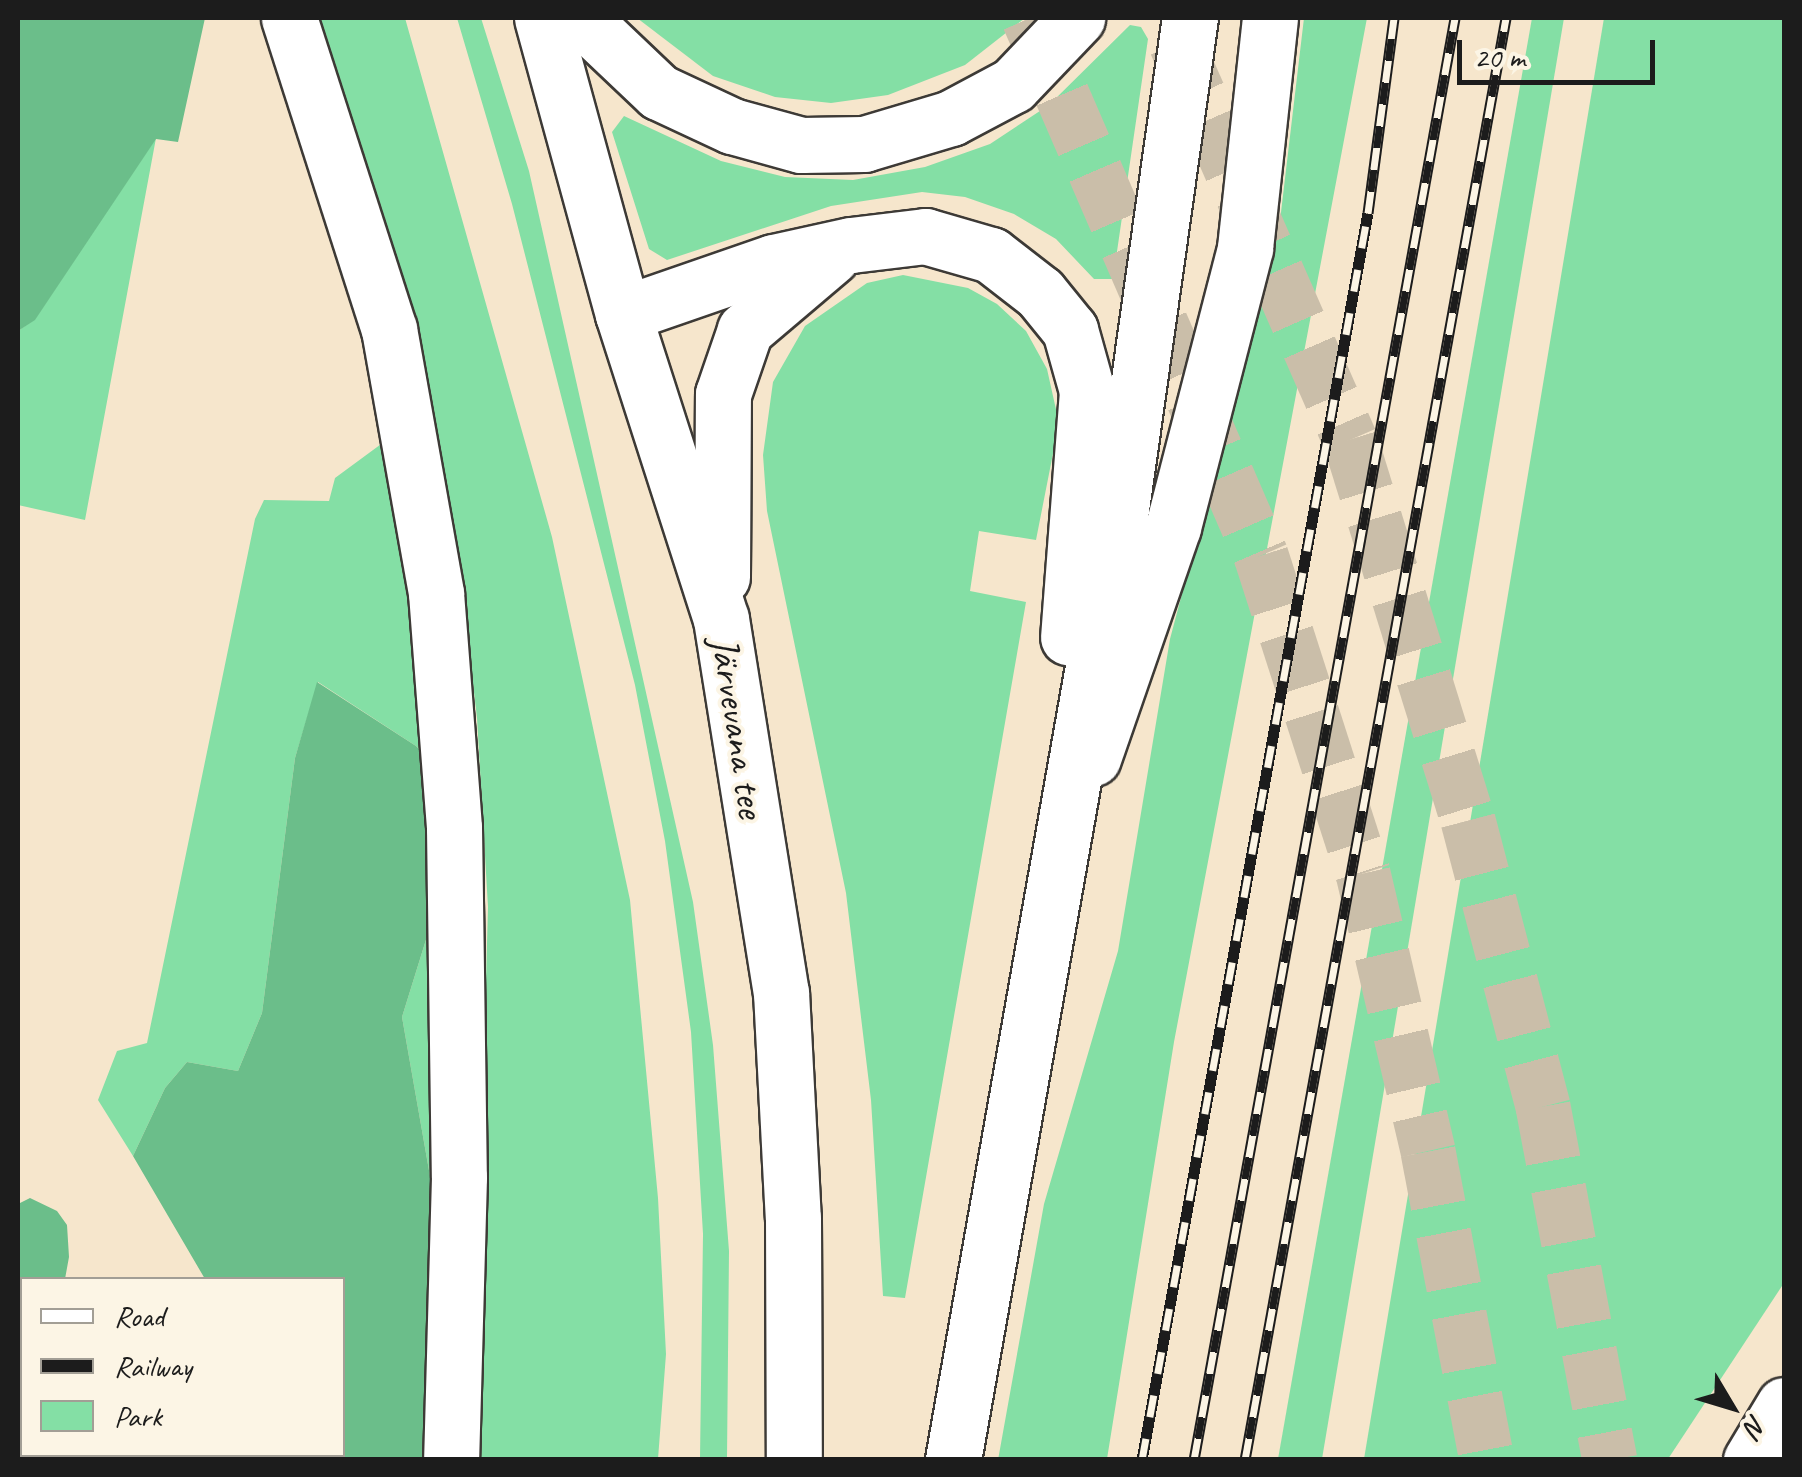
<!DOCTYPE html>
<meta charset="utf-8">
<style>
body{margin:0}
#map{position:relative;width:1802px;height:1477px;overflow:hidden;background:#f6e6cc;font-family:Caveat,sans-serif}
div>[style]{position:absolute}
[style*='--x']{left:calc(var(--x)*1px);top:calc(var(--y)*1px);width:calc(var(--w)*1px);rotate:calc(var(--a)*1deg)}
.green>*{inset:0;background:#84dfa5}
.forest>*{inset:0;background:#6bbe8a}
.trunk-tunnel>*{height:55px;margin-top:-27.5px;transform-origin:0;background:repeating-linear-gradient(90deg,#cabea9 0 55px,transparent 0 83px)}
.roads{filter:drop-shadow(2px 0 #3d3a36) drop-shadow(-2px 0 #3d3a36) drop-shadow(0 2px #3d3a36) drop-shadow(0 -2px #3d3a36)}
.minor>*{height:55px;margin:-27.5px;padding:0 27.5px;transform-origin:27.5px;border-radius:27.5px;background:#fff}
.tertiary>*{height:55px;margin:-27.5px;padding:0 27.5px;transform-origin:27.5px;border-radius:27.5px;background:#fff}
.secondary>*{height:55px;margin:-27.5px;padding:0 27.5px;transform-origin:27.5px;border-radius:27.5px;background:#fff}
.primary>*{height:55px;margin:-27.5px;padding:0 27.5px;transform-origin:27.5px;border-radius:27.5px;background:#fff}
.rail>*{height:11px;margin-top:-5.5px;transform-origin:0;background:repeating-linear-gradient(90deg,#fcf5e5 0 22px,#1c1c1c 0 44px);box-sizing:border-box;border-block:2px solid #1c1c1c}
span{translate:-50% -50%;white-space:nowrap;text-align:center;line-height:1.15;-webkit-text-stroke:8px #fcf5e5;paint-order:stroke}
.street-label{font-size:40px;color:#1c1c1c}
.frame{position:absolute;inset:0;border:20px solid #1c1c1c;pointer-events:none}
.legend{position:absolute;left:20px;top:1277px;width:325px;height:180px;box-sizing:border-box;background:#fcf5e5;border:2px solid #a29e95;margin:0;padding:12px 18px;list-style:none;font-size:30px;color:#1c1c1c}
.legend li{display:flex;align-items:center;gap:20px;height:50px}
.legend b{width:50px;border:2px solid #a29e95}
.north{position:absolute;left:1682px;top:1357px;width:100px;height:100px;-webkit-text-stroke:8px #fcf5e5;paint-order:stroke;rotate:128deg;font-size:28px;font-weight:700;line-height:40px;text-align:center;color:#1c1c1c}
.north::after{content:'';display:block;margin:auto;width:35px;height:45px;background:#1c1c1c;clip-path:polygon(50% 0,100% 100%,50% 72%,0 100%)}
.scale{position:absolute;left:1457px;top:40px;width:198px;height:45px;box-sizing:border-box;border:5px solid #1c1c1c;border-top:0;padding-left:12px;font-size:30px;line-height:35px;white-space:nowrap;color:#1c1c1c;-webkit-text-stroke:8px #fcf5e5;paint-order:stroke}
</style>
<div id="map">
<div class="green">
<div style="clip-path:polygon(312px 18px,405px 18px,552px 537px,630px 900px,658px 1198px,666px 1354px,658px 1459px,473px 1459px,488px 907px,477px 718px,455px 530px,409px 327px)"></div>
<div style="clip-path:polygon(457px 18px,481px 18px,529px 171px,693px 902px,713px 1045px,729px 1251px,727px 1459px,700px 1459px,703px 1234px,691px 1032px,665px 841px,635px 685px,512px 204px)"></div>
<div style="clip-path:polygon(637px 18px,1025px 18px,965px 65px,888px 95px,831px 103px,775px 97px,713px 76px)"></div>
<div style="clip-path:polygon(1304px 18px,1367px 18px,1174px 1042px,1107px 1459px,998px 1460px,1044px 1204px,1118px 951px,1170px 639px,1279px 229px)"></div>
<div style="clip-path:polygon(1532px 18px,1564px 18px,1322px 1459px,1278px 1459px)"></div>
<div style="clip-path:polygon(1604px 18px,1784px 18px,1784px 1283px,1668px 1459px,1364px 1459px)"></div>
<div style="clip-path:polygon(1130px 25px,1141px 27px,1148px 39px,1113px 279px,1094px 279px,1056px 239px,1014px 214px,965px 197px,922px 192px,831px 206px,667px 260px,649px 249px,612px 132px,624px 116px,721px 161px,785px 177px,853px 180px,925px 167px,990px 144px,1049px 105px)"></div>
<div style="clip-path:polygon(156px 138px,85px 520px,18px 505px,18px 331px,35px 319px)"></div>
<div style="clip-path:polygon(903px 275px,968px 288px,997px 304px,1026px 331px,1047px 369px,1059px 423px,1036px 540px,979px 531px,970px 591px,1026px 602px,905px 1298px,883px 1296px,871px 1100px,846px 893px,767px 511px,763px 455px,773px 382px,805px 326px,867px 283px)"></div>
<div style="clip-path:polygon(388px 439px,412px 529px,434px 712px,443px 899px,440px 1233px,402px 1017px,438px 901px,437px 768px,416px 746px,318px 682px,295px 758px,262px 1013px,238px 1071px,187px 1062px,165px 1088px,133px 1156px,98px 1100px,117px 1051px,147px 1043px,255px 519px,264px 500px,329px 501px,335px 478px)"></div>
</div>
<div class="forest">
<div style="clip-path:polygon(18px 18px,205px 18px,178px 142px,156px 139px,35px 320px,18px 331px)"></div>
<div style="clip-path:polygon(317px 682px,416px 746px,437px 768px,438px 901px,402px 1017px,440px 1233px,431px 1459px,320px 1459px,316px 1455px,342px 1454px,342px 1280px,205px 1279px,133px 1156px,165px 1088px,187px 1062px,238px 1071px,262px 1013px,295px 758px)"></div>
<div style="clip-path:polygon(30px 1198px,57px 1211px,67px 1225px,69px 1257px,65px 1279px,22px 1280px,18px 1430px,18px 1204px)"></div>
</div>
<div class="trunk-tunnel">
<div style="--x:1029;--y:18;--w:585;--a:66.63"></div>
<div style="--x:1261;--y:555;--w:334;--a:72.2"></div>
<div style="--x:1363;--y:873;--w:285;--a:76.8"></div>
<div style="--x:1428;--y:1151;--w:315;--a:79.2"></div>
<div style="--x:1176;--y:43;--w:433;--a:66.3"></div>
<div style="--x:1350;--y:439;--w:399;--a:72.8"></div>
<div style="--x:1468;--y:820;--w:296;--a:75.3"></div>
<div style="--x:1543;--y:1106;--w:360;--a:79.3"></div>
</div>
<div class="roads">
<div class="minor">
<div style="--x:289;--y:18;--w:327;--a:72.2"></div>
<div style="--x:389;--y:329;--w:268;--a:79.9"></div>
<div style="--x:436;--y:593;--w:236;--a:85.6"></div>
<div style="--x:454;--y:828;--w:349;--a:89.2"></div>
<div style="--x:459;--y:1177;--w:283;--a:91.6"></div>
</div>
<div class="tertiary">
<div style="--x:1093;--y:758;--w:244;--a:-70.9"></div>
<div style="--x:1173;--y:527;--w:288;--a:-75.5"></div>
<div style="--x:1245;--y:248;--w:231;--a:-83.8"></div>
</div>
<div class="secondary">
<div style="--x:1751;--y:1460;--w:64;--a:-59"></div>
</div>
<div class="primary">
<div style="--x:542;--y:18;--w:307;--a:74.7"></div>
<div style="--x:623;--y:314;--w:320;--a:72.2"></div>
<div style="--x:721;--y:619;--w:378;--a:80.9"></div>
<div style="--x:781;--y:992;--w:226;--a:87"></div>
<div style="--x:793;--y:1218;--w:242;--a:89.8"></div>
<div style="--x:581;--y:18;--w:108;--a:43.5"></div>
<div style="--x:659;--y:92;--w:81;--a:25"></div>
<div style="--x:732;--y:126;--w:72;--a:15.4"></div>
<div style="--x:801;--y:145;--w:63;--a:-0.9"></div>
<div style="--x:864;--y:144;--w:91;--a:-16.6"></div>
<div style="--x:951;--y:118;--w:70;--a:-28"></div>
<div style="--x:1013;--y:85;--w:93;--a:-46.3"></div>
<div style="--x:623;--y:314;--w:159;--a:-19.1"></div>
<div style="--x:773;--y:262;--w:80;--a:-12.3"></div>
<div style="--x:851;--y:245;--w:75;--a:-6.9"></div>
<div style="--x:925;--y:236;--w:69;--a:16.1"></div>
<div style="--x:991;--y:255;--w:62;--a:37.8"></div>
<div style="--x:1040;--y:293;--w:48;--a:51"></div>
<div style="--x:1070;--y:330;--w:63;--a:74.4"></div>
<div style="--x:1087;--y:391;--w:247;--a:94.4"></div>
<div style="--x:722;--y:577;--w:183;--a:-89.7"></div>
<div style="--x:723;--y:394;--w:68;--a:-71"></div>
<div style="--x:745;--y:330;--w:113;--a:-40.3"></div>
<div style="--x:953;--y:1460;--w:967;--a:-79.99"></div>
<div style="--x:1121;--y:508;--w:495;--a:-82"></div>
</div>
</div>
<div class="rail">
<div style="--x:1142;--y:1460;--w:1267;--a:-79.73"></div>
<div style="--x:1368;--y:213;--w:197;--a:-82.4"></div>
<div style="--x:1194;--y:1460;--w:1465;--a:-79.74"></div>
<div style="--x:1245;--y:1460;--w:1465;--a:-79.74"></div>
</div>
<div class="street-label">
<span style="left:738px;top:727px;rotate:81deg">Järvevana tee</span>
</div>
<div class="frame"></div>
<ul class="legend">
<li><b style="height:12px;background:#fff"></b>Road</li>
<li><b style="height:12px;background:#1c1c1c"></b>Railway</li>
<li><b style="height:28px;background:#84dfa5"></b>Park</li>
</ul>
<div class="north">N</div>
<div class="scale">20 m</div>
</div>
